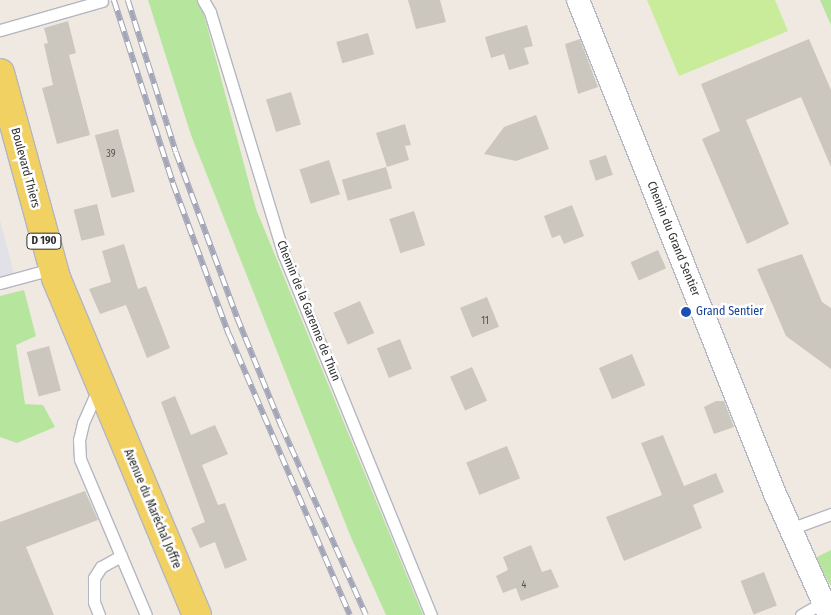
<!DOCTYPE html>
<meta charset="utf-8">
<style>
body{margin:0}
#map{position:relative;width:831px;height:615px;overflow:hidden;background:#efe9e1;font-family:"Fira Sans Condensed",sans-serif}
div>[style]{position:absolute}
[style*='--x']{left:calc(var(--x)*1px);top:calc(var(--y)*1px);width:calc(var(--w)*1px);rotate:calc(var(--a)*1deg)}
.industrial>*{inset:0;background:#e3e1e8}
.green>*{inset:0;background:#b6e59e}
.pitch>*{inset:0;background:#c9ec9a}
.building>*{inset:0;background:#cbc7bf;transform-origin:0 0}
.roads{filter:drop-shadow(1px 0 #b4b7c1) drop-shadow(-1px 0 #b4b7c1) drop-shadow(0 1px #b4b7c1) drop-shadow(0 -1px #b4b7c1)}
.service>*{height:11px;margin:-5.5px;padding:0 5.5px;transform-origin:5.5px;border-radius:5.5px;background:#fff}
.minor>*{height:22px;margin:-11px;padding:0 11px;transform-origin:11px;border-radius:11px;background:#fff}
.primary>*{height:28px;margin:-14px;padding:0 14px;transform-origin:14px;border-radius:14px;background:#f2d163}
.rail>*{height:5.5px;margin-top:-2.75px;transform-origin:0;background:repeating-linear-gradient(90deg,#fff 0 11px,#a3a6b8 0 22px);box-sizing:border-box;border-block:1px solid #a3a6b8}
.dots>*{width:14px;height:14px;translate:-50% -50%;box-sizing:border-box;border:2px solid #fff;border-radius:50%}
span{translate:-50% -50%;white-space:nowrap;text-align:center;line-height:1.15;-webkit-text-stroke:5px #fff;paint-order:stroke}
.number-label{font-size:10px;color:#555452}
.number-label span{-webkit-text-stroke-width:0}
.shield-label span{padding:1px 4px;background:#fff;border:1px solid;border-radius:4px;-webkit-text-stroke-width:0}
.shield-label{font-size:11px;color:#2e2e2e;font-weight:700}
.street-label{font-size:12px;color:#2e2e2e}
.transit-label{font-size:12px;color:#164399}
.left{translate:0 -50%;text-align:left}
</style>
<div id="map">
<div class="industrial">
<div style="clip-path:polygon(0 220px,16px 281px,0 286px)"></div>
</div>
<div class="green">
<div style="clip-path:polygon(148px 0,200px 0,256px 209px,423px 615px,386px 615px,350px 535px,191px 135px)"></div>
<div style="clip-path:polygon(820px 0,831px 0,831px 25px)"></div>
<div style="clip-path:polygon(24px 290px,36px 336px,16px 345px,25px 404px,43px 405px,55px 427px,17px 443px,0 437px,0 296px)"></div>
<div style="clip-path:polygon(831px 550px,831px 586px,815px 558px)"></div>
</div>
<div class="pitch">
<div style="clip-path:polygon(647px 0,775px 0,788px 31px,679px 76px)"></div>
</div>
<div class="building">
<div style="clip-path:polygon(408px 0,440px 0,446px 22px,416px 29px)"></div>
<div style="clip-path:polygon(68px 21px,76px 53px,69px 55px,90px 135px,57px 144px,42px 88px,53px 85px,44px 44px,48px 43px,44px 28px)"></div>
<div style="clip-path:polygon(527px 25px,533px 46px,524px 48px,529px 64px,509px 70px,504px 54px,491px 58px,485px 37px)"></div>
<div style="left:368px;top:33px;width:22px;height:33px;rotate:74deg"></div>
<div style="clip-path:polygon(580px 39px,598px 87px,578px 94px,565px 44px)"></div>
<div style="clip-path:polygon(809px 39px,831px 90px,831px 167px,801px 97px,746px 120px,789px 224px,747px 244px,702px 139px,720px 131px,701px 84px)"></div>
<div style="left:291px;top:92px;width:34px;height:26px;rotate:73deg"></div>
<div style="clip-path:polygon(536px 115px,549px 149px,516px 161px,484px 154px,504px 127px)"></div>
<div style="clip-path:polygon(405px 124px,411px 145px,405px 146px,409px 160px,387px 167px,376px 133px)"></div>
<div style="left:118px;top:129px;width:65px;height:24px;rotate:75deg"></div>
<div style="left:606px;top:155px;width:21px;height:18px;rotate:71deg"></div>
<div style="left:329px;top:160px;width:36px;height:31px;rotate:72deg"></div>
<div style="left:386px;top:167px;width:22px;height:46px;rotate:74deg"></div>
<div style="left:97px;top:204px;width:32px;height:24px;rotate:76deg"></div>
<div style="clip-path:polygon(572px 205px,584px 236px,564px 244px,560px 235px,552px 238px,544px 216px)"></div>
<div style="left:414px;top:211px;width:36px;height:26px;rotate:72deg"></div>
<div style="clip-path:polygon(124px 244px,138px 289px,146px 286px,170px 348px,147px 358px,126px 305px,100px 314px,89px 289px,111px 282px,102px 251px)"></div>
<div style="left:658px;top:250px;width:20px;height:30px;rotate:66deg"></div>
<div style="clip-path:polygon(802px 254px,822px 302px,831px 308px,831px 369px,786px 336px,757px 269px)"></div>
<div style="left:487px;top:297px;width:32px;height:29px;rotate:68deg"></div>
<div style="left:360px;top:301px;width:35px;height:29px;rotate:66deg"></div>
<div style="left:400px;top:339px;width:32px;height:25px;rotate:68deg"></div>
<div style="left:49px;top:346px;width:46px;height:23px;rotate:75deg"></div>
<div style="left:632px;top:354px;width:34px;height:36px;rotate:67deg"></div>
<div style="left:472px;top:367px;width:37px;height:24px;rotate:66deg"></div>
<div style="clip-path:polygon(175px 396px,191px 435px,215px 425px,228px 454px,202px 465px,218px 505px,225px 503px,247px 560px,225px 569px,215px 542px,200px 548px,191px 528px,205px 522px,161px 402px)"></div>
<div style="clip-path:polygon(716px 401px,724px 401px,734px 427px,714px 434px,704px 407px)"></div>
<div style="clip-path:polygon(663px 435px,684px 486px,716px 473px,724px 492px,693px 505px,702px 528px,624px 561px,606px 517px,662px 495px,641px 443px)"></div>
<div style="left:507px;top:446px;width:35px;height:44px;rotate:68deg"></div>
<div style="clip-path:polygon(85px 491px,98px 520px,26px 547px,54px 615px,0 615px,0 522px)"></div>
<div style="clip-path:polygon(531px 545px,542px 572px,551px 569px,559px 587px,521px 601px,516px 588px,503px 593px,496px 576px,508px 570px,503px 557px)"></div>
<div style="left:764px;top:572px;width:36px;height:25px;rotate:69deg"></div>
</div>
<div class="roads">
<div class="service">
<div style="--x:203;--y:0;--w:14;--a:60"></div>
<div style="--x:210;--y:12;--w:254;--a:73.1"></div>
<div style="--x:284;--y:255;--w:389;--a:67.8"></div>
<div style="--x:0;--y:30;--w:106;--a:-15.9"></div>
<div style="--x:0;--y:283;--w:54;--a:-15.1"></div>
<div style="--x:99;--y:387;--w:39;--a:114"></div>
<div style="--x:83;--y:423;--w:17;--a:103"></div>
<div style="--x:79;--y:440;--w:19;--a:87"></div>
<div style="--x:80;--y:459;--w:169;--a:67.1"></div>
<div style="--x:790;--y:529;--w:44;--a:-20.1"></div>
<div style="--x:99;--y:615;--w:14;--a:-111"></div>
<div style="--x:94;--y:602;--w:24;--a:-90"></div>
<div style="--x:94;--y:578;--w:13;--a:-58"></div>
<div style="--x:101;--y:567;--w:23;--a:-29"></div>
<div style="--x:801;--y:615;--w:24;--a:-30"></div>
</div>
<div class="minor">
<div style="--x:578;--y:0;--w:532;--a:68.26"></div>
<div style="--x:775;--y:494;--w:133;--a:65.9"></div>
</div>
<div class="primary">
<div style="--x:0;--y:73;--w:213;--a:74.7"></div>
<div style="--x:56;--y:278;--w:365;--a:67.3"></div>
</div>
</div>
<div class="rail">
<div style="--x:114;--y:0;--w:192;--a:72.1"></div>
<div style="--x:173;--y:183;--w:161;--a:69.7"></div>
<div style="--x:229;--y:334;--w:306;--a:66.7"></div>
<div style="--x:128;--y:0;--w:159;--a:72.5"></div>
<div style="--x:176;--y:152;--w:176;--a:69.7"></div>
<div style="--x:237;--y:317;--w:119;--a:67.8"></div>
<div style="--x:282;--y:427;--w:206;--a:65.9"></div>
</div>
<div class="dots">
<div style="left:686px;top:312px;background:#1a4fb4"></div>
</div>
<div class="number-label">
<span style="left:111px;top:155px">39</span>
<span style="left:485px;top:322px">11</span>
<span style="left:524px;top:586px">4</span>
</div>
<div class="shield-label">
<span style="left:44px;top:241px">D 190</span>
</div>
<div class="street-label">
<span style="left:25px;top:168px;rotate:75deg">Boulevard Thiers</span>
<span style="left:673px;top:239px;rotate:68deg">Chemin du Grand Sentier</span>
<span style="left:308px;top:311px;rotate:68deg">Chemin de la Garenne de Thun</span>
<span style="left:152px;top:509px;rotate:67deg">Avenue du Maréchal Joffre</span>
</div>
<div class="transit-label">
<span class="left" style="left:696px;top:312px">Grand Sentier</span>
</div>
</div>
